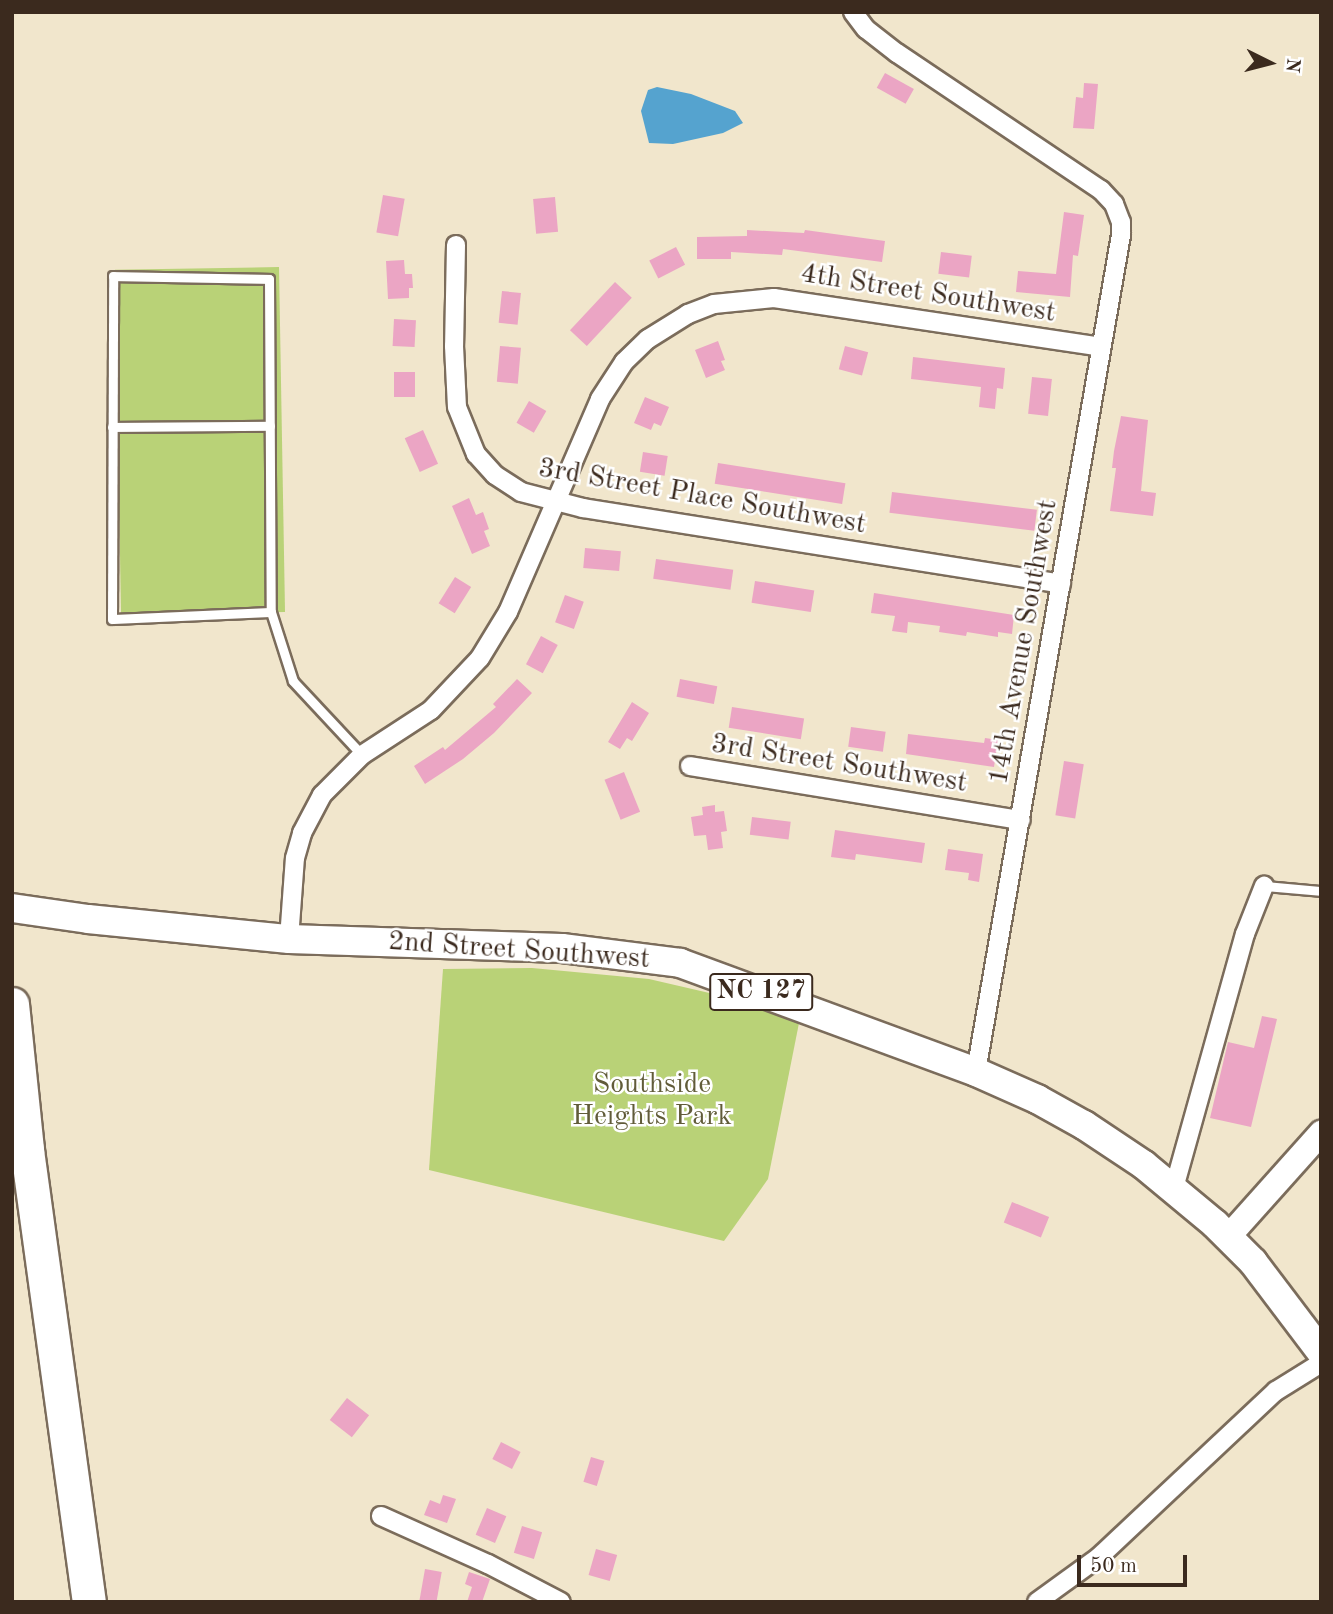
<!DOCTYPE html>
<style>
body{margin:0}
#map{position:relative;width:1333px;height:1614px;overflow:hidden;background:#f1e6cc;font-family:"Old Standard TT",serif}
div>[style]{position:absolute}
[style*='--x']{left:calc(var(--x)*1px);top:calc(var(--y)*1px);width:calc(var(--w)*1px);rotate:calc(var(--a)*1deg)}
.green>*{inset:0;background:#b9d277;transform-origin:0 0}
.water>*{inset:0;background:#55a3cf}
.building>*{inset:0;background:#eba5c4;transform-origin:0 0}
.roads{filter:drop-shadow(2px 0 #7b6c5b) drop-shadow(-2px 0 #7b6c5b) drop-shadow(0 2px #7b6c5b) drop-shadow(0 -2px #7b6c5b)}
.lane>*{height:9px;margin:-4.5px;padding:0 4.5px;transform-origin:4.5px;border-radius:4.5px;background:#fff}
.street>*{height:18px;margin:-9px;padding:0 9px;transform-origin:9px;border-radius:9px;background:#fff}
.secondary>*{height:24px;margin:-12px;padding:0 12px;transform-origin:12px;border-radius:12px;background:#fff}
.primary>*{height:28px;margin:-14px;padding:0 14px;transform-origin:14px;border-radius:14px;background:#fff}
.highway>*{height:33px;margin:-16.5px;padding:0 16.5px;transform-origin:16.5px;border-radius:16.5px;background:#fff}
span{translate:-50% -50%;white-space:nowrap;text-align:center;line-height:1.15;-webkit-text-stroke:5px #fff;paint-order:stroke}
.shield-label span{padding:2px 5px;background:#fff;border:2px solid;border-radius:5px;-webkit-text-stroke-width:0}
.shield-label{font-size:26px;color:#3b2a1e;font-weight:700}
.street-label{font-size:28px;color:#3b2a1e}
.park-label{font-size:28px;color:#615c39}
.frame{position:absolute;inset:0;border:14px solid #3b2a1e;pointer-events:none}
.north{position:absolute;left:1235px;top:28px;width:70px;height:70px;-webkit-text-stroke:5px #fff;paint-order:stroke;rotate:96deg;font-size:19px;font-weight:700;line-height:28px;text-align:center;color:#3b2a1e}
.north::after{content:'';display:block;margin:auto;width:24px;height:32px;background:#3b2a1e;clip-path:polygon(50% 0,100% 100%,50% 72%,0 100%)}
.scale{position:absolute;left:1077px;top:1555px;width:110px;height:32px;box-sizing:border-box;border:4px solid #3b2a1e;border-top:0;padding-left:9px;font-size:21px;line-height:24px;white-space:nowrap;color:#3b2a1e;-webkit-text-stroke:5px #fff;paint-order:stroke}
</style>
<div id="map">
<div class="green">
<div style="left:279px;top:267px;width:345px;height:164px;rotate:89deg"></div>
<div style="clip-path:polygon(532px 968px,649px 979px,718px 995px,799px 1023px,768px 1179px,724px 1241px,429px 1170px,443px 969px)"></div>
</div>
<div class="water">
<div style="clip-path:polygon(657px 87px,691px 94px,735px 111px,743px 123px,723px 133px,673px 144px,649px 143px,641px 111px,648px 90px)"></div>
</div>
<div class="building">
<div style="left:885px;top:73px;width:33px;height:17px;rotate:29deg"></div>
<div style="clip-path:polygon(1084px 83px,1098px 84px,1094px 129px,1073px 128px,1076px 97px,1083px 98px)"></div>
<div style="left:383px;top:195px;width:22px;height:38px;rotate:10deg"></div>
<div style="left:555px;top:197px;width:35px;height:22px;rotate:85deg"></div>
<div style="clip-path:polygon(1064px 212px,1084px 215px,1078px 256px,1073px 255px,1070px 297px,1016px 292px,1018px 271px,1056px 274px)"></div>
<div style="clip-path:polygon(747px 230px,804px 233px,805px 230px,885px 241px,882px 262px,783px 249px,782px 255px,731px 252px,731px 259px,697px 259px,697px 237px,747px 236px)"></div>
<div style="left:676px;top:247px;width:20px;height:30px;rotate:63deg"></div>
<div style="left:941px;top:252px;width:31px;height:22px;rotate:7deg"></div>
<div style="clip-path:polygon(404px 260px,405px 274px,412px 274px,413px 288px,409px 288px,409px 298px,388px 299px,386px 261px)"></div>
<div style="left:615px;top:282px;width:23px;height:66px;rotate:43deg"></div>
<div style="left:502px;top:291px;width:19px;height:32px;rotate:6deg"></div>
<div style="left:394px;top:319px;width:22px;height:27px;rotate:3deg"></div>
<div style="clip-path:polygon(718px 341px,725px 360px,721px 361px,725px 370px,706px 378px,695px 350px)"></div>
<div style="left:500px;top:346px;width:21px;height:36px;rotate:5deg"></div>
<div style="left:845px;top:346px;width:24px;height:24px;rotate:15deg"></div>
<div style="clip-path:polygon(913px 357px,1005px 368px,1003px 389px,997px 388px,995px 409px,979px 407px,981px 387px,911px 379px)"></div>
<div style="left:394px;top:372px;width:21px;height:25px"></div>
<div style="left:1032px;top:377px;width:20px;height:37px;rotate:6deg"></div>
<div style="clip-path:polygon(645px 397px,669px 407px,661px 426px,654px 423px,651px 430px,634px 423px)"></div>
<div style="left:529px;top:401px;width:20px;height:25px;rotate:30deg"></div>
<div style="clip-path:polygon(1121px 416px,1148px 420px,1141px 491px,1156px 493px,1153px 516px,1110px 511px,1116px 468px,1112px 468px,1114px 451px)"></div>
<div style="left:423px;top:430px;width:37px;height:20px;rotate:66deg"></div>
<div style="left:643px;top:452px;width:25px;height:20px;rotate:9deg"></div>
<div style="left:718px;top:463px;width:129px;height:21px;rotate:9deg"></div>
<div style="left:892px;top:492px;width:146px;height:21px;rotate:7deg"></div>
<div style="clip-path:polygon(469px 498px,476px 515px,483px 512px,489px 529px,484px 531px,490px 546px,472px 554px,452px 506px)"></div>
<div style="left:585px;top:548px;width:36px;height:20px;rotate:5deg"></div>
<div style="left:656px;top:559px;width:78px;height:20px;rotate:8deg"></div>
<div style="left:455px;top:577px;width:19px;height:31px;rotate:32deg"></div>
<div style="left:755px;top:581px;width:60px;height:22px;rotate:9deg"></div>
<div style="clip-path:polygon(874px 593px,1014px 615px,1012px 634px,998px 632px,998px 637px,967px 632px,966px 636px,939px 632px,940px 626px,908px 622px,907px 633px,892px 631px,895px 616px,871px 613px)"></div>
<div style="left:565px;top:595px;width:20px;height:29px;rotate:20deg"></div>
<div style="left:541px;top:636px;width:19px;height:32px;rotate:28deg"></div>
<div style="clip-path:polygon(517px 679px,532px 693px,494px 733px,463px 759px,425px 784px,414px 766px,443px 747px,445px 750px,496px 707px,493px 704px)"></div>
<div style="left:680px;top:679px;width:38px;height:18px;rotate:11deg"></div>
<div style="clip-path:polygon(632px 702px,649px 713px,632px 741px,627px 738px,620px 749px,608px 742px)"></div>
<div style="left:732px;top:707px;width:73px;height:21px;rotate:9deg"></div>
<div style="left:851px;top:727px;width:35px;height:20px;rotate:8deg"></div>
<div style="clip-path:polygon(908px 734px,984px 743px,985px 738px,998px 740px,994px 767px,906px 754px)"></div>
<div style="left:1064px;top:761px;width:20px;height:55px;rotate:9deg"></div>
<div style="left:624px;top:772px;width:43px;height:21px;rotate:68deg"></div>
<div style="clip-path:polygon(715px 805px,715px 812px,724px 811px,727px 831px,721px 832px,723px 848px,708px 850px,706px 835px,694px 836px,691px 817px,703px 815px,702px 807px)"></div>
<div style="left:752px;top:817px;width:39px;height:18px;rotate:7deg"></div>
<div style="clip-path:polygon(835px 830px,925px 843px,922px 863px,856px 854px,855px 860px,831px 857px)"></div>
<div style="clip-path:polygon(948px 849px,983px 854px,979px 882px,968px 880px,969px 873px,945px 870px)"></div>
<div style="clip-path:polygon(1262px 1016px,1277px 1019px,1251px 1127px,1210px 1118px,1228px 1042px,1254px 1048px)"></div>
<div style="left:1012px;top:1202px;width:40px;height:22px;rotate:22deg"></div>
<div style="left:347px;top:1398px;width:28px;height:28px;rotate:38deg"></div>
<div style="left:501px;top:1442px;width:22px;height:19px;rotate:27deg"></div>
<div style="left:591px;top:1457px;width:14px;height:26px;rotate:17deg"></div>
<div style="clip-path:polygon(443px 1495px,456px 1499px,447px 1523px,424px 1515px,430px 1500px,440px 1504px)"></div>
<div style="left:487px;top:1508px;width:21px;height:29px;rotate:23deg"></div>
<div style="left:522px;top:1526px;width:21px;height:28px;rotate:17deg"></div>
<div style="left:596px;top:1549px;width:22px;height:27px;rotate:16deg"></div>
<div style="left:425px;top:1569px;width:17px;height:32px;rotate:10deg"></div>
<div style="clip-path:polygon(469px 1572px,490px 1579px,482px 1602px,467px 1602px,472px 1587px,465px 1584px)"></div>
</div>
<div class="roads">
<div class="lane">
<div style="--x:112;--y:427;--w:158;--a:-0.4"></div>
<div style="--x:271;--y:612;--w:159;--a:177.5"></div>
<div style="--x:112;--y:619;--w:343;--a:-89.8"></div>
<div style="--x:113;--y:276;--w:156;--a:1.1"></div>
<div style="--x:269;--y:279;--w:333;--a:89.7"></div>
<div style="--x:271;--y:612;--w:72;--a:72.3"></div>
<div style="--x:293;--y:681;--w:101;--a:47"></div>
<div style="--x:1264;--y:886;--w:57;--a:5"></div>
</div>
<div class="street">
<div style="--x:853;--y:12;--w:21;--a:53"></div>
<div style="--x:866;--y:29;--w:39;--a:38"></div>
<div style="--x:897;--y:53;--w:246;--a:33.9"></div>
<div style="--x:1101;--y:190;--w:19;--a:47"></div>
<div style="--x:1114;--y:204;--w:19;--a:69"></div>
<div style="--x:1121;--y:222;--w:13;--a:90"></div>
<div style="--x:1121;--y:235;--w:849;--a:99.83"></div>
<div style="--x:456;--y:245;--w:101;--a:91.1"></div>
<div style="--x:454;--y:346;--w:61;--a:87.2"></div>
<div style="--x:457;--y:407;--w:51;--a:68"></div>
<div style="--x:476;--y:454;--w:28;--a:48"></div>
<div style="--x:495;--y:475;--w:31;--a:33"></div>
<div style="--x:521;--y:492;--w:64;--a:14.5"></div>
<div style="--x:583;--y:508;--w:484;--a:9"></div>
<div style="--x:690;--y:766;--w:335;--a:9.3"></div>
<div style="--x:289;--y:939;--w:81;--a:-85.8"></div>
<div style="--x:295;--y:858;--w:26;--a:-74"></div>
<div style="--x:302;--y:833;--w:43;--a:-62.2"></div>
<div style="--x:322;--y:795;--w:57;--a:-45"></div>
<div style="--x:362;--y:755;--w:82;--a:-33.1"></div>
<div style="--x:431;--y:710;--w:71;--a:-46.7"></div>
<div style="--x:480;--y:658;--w:54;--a:-58.7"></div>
<div style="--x:508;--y:612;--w:232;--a:-66.6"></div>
<div style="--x:600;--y:399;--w:44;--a:-57"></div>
<div style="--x:624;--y:362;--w:33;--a:-44"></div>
<div style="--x:648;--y:339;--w:47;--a:-32"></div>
<div style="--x:688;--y:314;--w:28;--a:-21"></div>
<div style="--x:714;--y:304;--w:60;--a:-5.7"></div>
<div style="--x:774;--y:298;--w:331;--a:8.5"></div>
<div style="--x:1174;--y:1188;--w:264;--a:-74.4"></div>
<div style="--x:1245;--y:934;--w:52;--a:-68.4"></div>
<div style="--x:381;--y:1516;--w:117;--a:24.2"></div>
<div style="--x:488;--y:1564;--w:82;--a:27.5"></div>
<div style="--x:1037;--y:1602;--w:77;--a:-36"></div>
<div style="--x:1099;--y:1557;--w:243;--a:-43.2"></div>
<div style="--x:1276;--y:1391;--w:53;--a:-31.9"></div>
</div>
<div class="secondary">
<div style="--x:1228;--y:1237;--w:140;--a:-48.2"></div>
</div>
<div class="primary">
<div style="--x:12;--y:908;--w:77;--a:8.2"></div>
<div style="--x:88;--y:919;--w:202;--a:5.7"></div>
<div style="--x:289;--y:939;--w:273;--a:1.9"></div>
<div style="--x:562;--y:948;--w:119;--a:7.2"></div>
<div style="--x:680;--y:963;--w:315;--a:20.2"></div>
<div style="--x:976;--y:1072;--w:67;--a:23.9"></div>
<div style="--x:1037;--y:1099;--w:54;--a:29"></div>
<div style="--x:1084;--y:1125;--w:72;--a:33.7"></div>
<div style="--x:1144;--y:1165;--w:92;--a:39.7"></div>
<div style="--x:1215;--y:1224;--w:54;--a:45"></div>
<div style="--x:1253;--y:1262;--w:113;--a:52.9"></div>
</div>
<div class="highway">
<div style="--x:12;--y:1004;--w:147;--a:84.1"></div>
<div style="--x:27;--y:1150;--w:456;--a:82.2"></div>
</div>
</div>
<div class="shield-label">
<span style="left:761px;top:992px">NC 127</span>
</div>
<div class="street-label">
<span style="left:928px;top:294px;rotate:9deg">4th Street Southwest</span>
<span style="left:702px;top:497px;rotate:10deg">3rd Street Place Southwest</span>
<span style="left:1024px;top:642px;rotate:-80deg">14th Avenue Southwest</span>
<span style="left:839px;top:764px;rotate:9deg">3rd Street Southwest</span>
<span style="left:519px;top:951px;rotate:4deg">2nd Street Southwest</span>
</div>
<div class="park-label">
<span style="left:652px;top:1101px">Southside<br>Heights Park</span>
</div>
<div class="frame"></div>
<div class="north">N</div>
<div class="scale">50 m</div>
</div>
